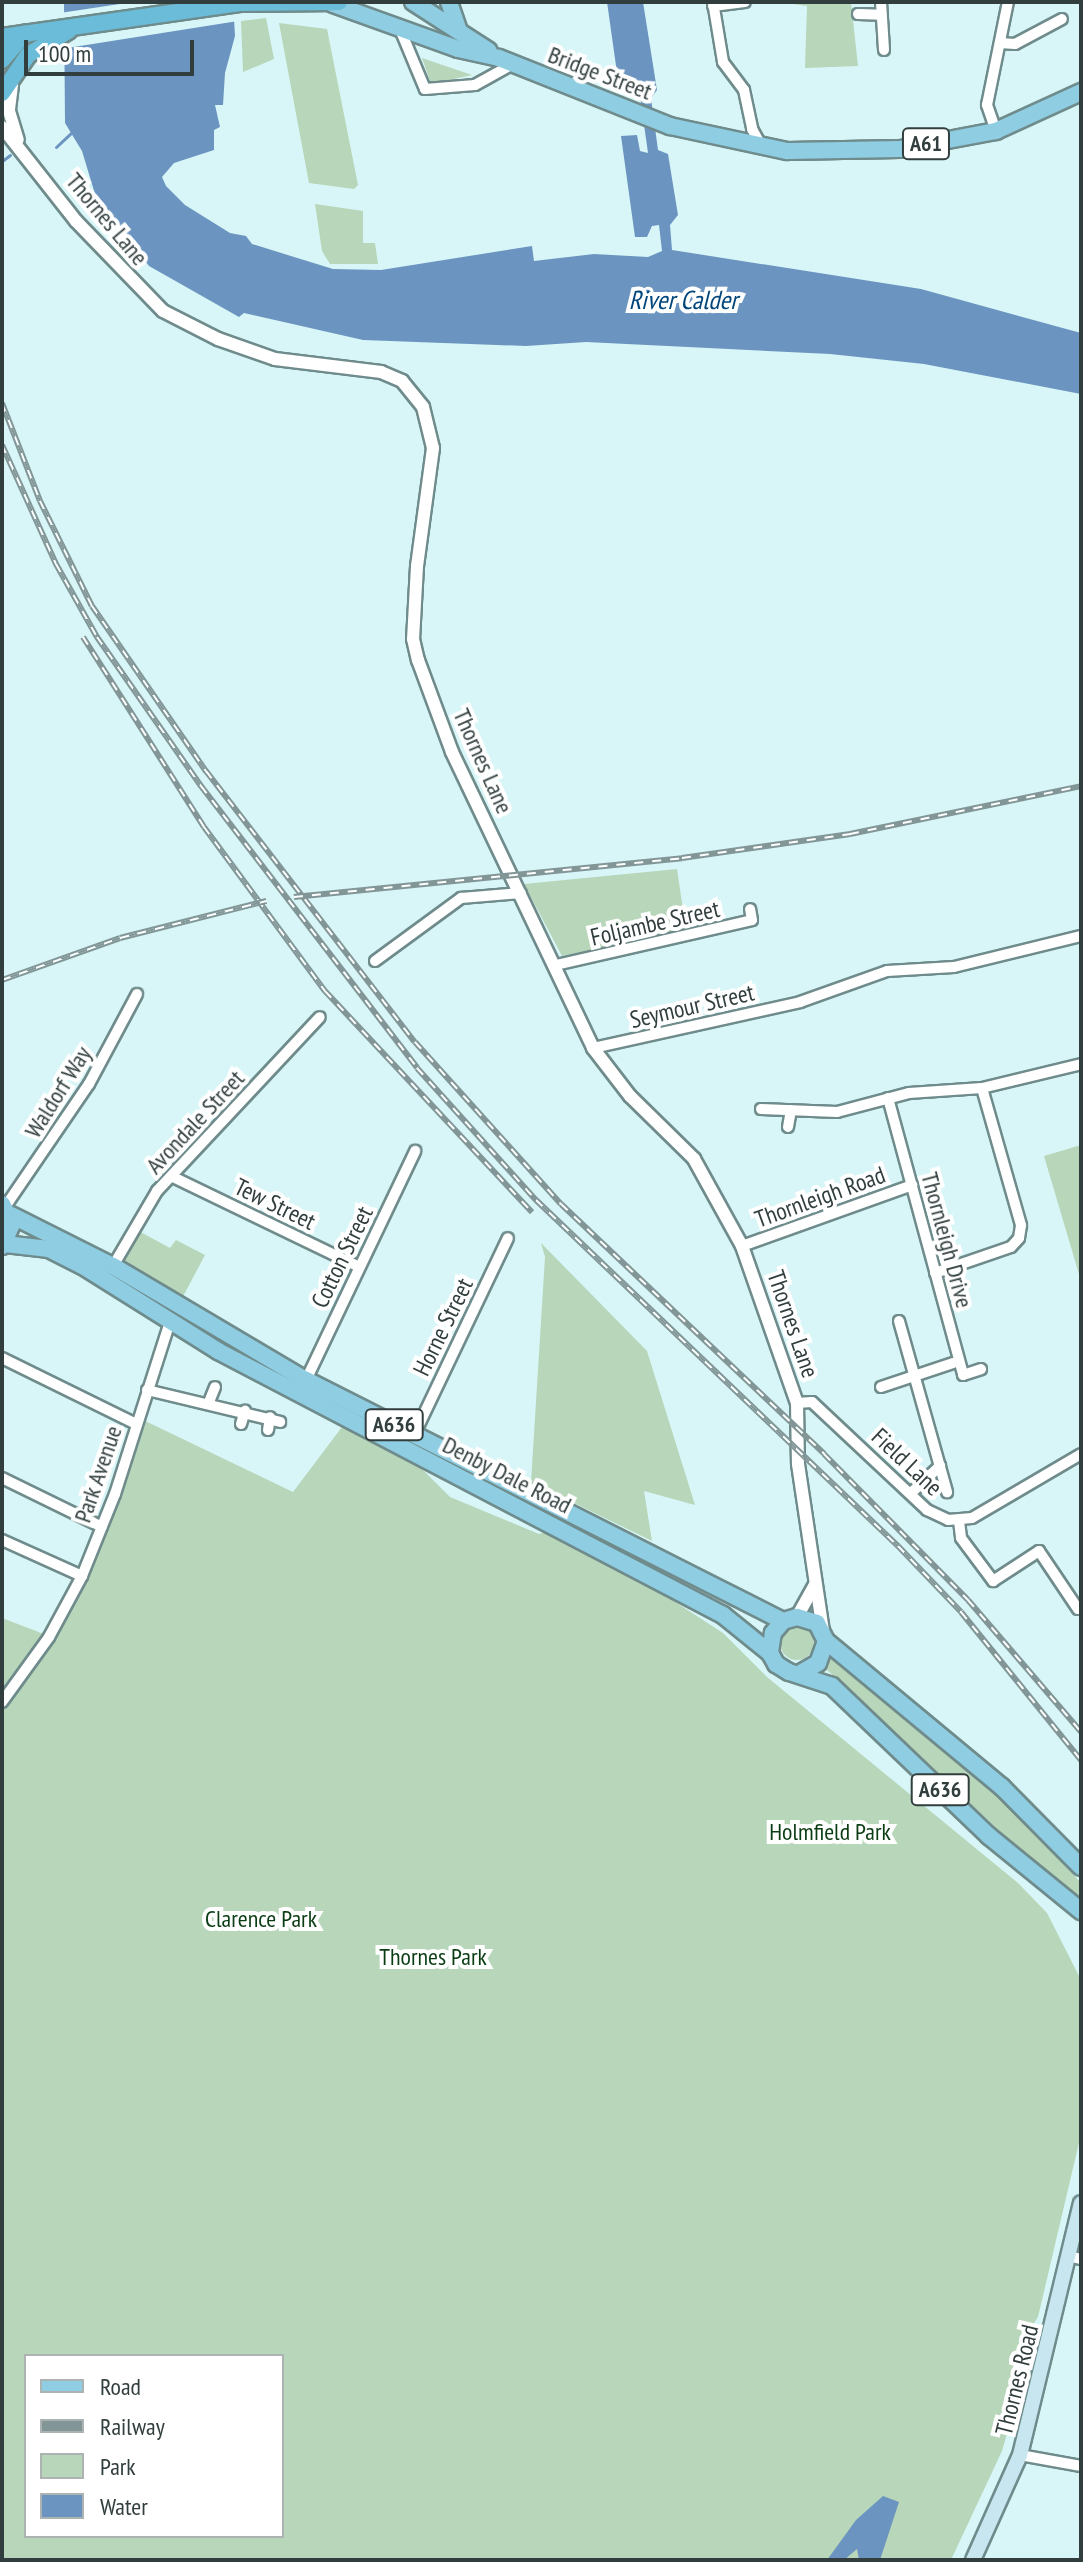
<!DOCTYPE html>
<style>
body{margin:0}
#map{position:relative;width:1083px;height:2562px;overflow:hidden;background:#d8f6f7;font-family:"PT Sans Narrow",sans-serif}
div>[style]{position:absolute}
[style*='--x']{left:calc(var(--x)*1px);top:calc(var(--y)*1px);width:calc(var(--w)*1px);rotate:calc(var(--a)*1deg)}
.green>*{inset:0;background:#b8d6b9}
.round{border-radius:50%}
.water>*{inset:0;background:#6b95c0}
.pier>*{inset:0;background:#d8f6f7}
.stream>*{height:3px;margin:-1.5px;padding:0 1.5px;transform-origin:1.5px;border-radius:1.5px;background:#6b95c0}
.roads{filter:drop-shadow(2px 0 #6f8b8b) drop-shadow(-2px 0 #6f8b8b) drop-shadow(0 2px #6f8b8b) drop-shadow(0 -2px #6f8b8b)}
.minor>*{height:10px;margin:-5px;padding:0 5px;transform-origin:5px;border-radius:5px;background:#fff}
.tertiary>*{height:12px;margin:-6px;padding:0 6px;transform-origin:6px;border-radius:6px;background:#fff}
.secondary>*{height:14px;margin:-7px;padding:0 7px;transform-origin:7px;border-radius:7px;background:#c7e6f0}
.primary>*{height:16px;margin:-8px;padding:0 8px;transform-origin:8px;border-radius:8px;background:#8fcde2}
.trunk>*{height:16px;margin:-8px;padding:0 8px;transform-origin:8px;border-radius:8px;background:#6abcd8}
.rail>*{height:6px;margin-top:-3px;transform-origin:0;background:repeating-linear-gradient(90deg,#fff 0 9px,#829697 0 18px);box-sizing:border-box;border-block:2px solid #829697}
span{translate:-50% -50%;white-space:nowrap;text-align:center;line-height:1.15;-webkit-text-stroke:8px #fff;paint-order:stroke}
.shield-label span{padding:2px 6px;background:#fff;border:2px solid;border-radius:6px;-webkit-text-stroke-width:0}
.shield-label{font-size:22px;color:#323e3e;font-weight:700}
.street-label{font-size:24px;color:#323e3e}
.park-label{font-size:24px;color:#0a3d13}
.water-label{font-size:26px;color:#00467b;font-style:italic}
.frame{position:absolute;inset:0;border:4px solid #323e3e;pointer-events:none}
.legend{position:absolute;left:24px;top:2354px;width:260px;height:184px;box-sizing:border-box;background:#fff;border:2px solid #adb2b2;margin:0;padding:10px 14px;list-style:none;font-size:24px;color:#323e3e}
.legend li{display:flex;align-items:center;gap:16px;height:40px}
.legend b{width:40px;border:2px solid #adb2b2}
.scale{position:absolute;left:24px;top:40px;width:170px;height:36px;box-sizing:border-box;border:4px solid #323e3e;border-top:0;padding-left:10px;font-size:24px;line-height:28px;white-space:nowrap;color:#323e3e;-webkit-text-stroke:6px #fff;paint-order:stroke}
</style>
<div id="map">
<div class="green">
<div style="clip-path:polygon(780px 2px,851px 2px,858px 66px,805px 68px,807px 6px)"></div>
<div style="clip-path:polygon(266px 18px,274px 59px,243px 72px,241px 21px)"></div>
<div style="clip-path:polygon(279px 23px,327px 29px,358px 185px,354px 189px,309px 183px)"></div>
<div style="clip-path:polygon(422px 58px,472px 75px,431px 84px)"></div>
<div style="clip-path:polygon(315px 204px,363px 211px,363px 243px,375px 243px,378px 264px,330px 264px,322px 251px)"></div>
<div style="clip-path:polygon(677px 869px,686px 930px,562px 956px,524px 884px)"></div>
<div style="clip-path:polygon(1081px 1145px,1081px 1281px,1044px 1156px)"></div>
<div style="clip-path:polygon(133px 1228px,170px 1248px,176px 1240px,205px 1255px,178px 1306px,113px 1266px)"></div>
<div style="clip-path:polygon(541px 1243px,647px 1351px,695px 1505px,644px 1491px,652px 1541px,531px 1482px,545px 1257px)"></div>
<div style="clip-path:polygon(evenodd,139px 1418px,293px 1492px,348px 1419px,416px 1463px,450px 1497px,539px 1534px,559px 1528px,670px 1586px,666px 1596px,723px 1633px,767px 1677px,1018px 1883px,1047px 1913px,1081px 1980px,1081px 2134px,1038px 2317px,1019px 2347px,1013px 2367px,1024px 2374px,1002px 2451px,951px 2560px,2px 2560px,2px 1618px,49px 1636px,82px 1576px,139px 1418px,26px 2356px,282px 2356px,282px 2536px,26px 2536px,26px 2356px)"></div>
<div class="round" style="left:780px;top:1626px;width:34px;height:34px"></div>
<div style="clip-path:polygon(832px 1657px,940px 1741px,1005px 1801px,1081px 1883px,1081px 1902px,1068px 1895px,825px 1668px)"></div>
</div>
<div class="water">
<div style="clip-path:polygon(64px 2px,233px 2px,235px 36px,225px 73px,223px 105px,215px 105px,220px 127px,214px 130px,214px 150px,174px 163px,162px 177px,166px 186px,185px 205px,230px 233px,246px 236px,252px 244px,333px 269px,381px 270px,532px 246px,534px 261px,594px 254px,648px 257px,662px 251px,659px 225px,652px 226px,647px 237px,635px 237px,621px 136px,637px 135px,640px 151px,648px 153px,640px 96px,619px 87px,607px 2px,643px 2px,657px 90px,651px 98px,658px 150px,668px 154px,678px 215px,670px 225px,672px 250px,921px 289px,1081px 333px,1081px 394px,924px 364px,830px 354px,586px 342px,526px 346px,363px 340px,244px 313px,239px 317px,149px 266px,95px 194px,82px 151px,65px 123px)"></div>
<div style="clip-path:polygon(883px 2496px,899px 2502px,880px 2560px,859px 2560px,857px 2549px,844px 2560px,827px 2560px,856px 2520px)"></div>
</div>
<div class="pier">
<div style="clip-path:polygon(133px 2px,237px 2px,238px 21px,61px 49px,60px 13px)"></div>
</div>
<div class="stream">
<div style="--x:56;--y:147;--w:21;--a:-43"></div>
<div style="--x:2;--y:161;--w:10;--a:-37"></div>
</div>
<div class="roads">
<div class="minor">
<div style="--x:713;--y:2;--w:61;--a:80.5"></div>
<div style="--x:723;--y:62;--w:35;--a:53"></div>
<div style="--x:744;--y:90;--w:40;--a:78"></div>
<div style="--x:752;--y:129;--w:18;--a:61"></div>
<div style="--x:881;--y:2;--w:48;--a:86.4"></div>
<div style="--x:713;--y:6;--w:32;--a:-7"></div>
<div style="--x:858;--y:14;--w:23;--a:2"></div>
<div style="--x:400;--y:29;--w:65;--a:67.4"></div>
<div style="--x:425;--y:89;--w:50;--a:-4.6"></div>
<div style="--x:475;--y:85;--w:43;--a:-28.9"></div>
<div style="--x:1000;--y:43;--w:15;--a:4"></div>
<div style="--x:1015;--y:44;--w:53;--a:-28"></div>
<div style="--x:996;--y:131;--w:28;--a:-109"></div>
<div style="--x:987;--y:105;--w:105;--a:-78.5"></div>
<div style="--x:375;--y:961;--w:107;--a:-36.2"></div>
<div style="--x:461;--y:898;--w:60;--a:-4.8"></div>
<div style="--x:556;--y:965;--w:201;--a:-12.9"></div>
<div style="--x:752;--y:920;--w:11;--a:-100"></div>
<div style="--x:593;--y:1048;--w:212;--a:-12.5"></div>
<div style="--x:800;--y:1002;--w:92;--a:-19.6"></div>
<div style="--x:887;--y:971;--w:67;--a:-3.4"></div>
<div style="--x:954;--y:967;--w:131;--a:-13.7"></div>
<div style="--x:888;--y:1098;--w:287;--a:74.8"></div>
<div style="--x:963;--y:1375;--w:19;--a:-18"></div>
<div style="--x:761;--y:1109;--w:76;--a:2.3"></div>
<div style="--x:837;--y:1112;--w:74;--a:-14.8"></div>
<div style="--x:909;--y:1093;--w:73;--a:-3.9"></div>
<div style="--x:982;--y:1088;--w:102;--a:-13.6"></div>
<div style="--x:788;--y:1127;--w:17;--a:-80"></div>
<div style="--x:173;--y:1177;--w:207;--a:25.8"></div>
<div style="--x:5;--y:1207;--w:149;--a:-55.7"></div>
<div style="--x:89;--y:1084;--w:102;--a:-61.9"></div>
<div style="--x:742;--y:1246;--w:181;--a:-19.7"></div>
<div style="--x:113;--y:1266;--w:87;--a:-59.6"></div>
<div style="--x:157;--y:1191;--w:238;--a:-46.9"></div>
<div style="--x:935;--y:1273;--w:80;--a:-18.9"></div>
<div style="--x:1011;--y:1247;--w:12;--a:-48"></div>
<div style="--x:1019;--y:1238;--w:13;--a:-81"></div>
<div style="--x:1021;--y:1225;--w:142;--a:-105.9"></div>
<div style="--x:899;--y:1321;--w:178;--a:74.3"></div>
<div style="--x:2;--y:1358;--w:149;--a:26.2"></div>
<div style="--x:306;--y:1380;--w:254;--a:-64.5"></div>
<div style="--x:881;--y:1387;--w:76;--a:-18.4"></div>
<div style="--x:147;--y:1390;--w:137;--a:13.5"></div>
<div style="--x:209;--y:1402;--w:16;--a:-68"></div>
<div style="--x:797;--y:1403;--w:15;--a:-4"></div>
<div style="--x:812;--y:1402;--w:158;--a:43.2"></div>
<div style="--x:927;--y:1510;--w:23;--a:25"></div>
<div style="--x:948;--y:1520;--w:24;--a:-5"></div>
<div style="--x:972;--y:1518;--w:126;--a:-30.4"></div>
<div style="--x:241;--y:1424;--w:14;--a:-73"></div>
<div style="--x:268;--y:1430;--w:13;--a:-81"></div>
<div style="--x:414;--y:1435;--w:218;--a:-64.5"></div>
<div style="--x:2;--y:1478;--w:111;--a:26.1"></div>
<div style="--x:911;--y:1493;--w:40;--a:-43"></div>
<div style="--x:959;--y:1521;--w:17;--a:83"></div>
<div style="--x:961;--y:1538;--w:54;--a:53.3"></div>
<div style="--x:993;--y:1581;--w:55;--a:-33.1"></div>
<div style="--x:1039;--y:1551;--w:70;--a:56.1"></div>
<div style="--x:2;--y:1540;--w:88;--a:24.2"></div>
<div style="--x:2;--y:1702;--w:80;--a:-54.1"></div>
<div style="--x:49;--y:1637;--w:69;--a:-61.6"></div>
<div style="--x:82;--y:1576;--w:88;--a:-68.1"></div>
<div style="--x:115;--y:1494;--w:184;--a:-72.3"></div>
<div style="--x:1068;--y:2256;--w:13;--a:13"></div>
<div style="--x:1020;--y:2455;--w:62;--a:10.2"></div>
</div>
<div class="tertiary">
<div style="--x:12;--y:85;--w:26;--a:97"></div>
<div style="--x:9;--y:111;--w:30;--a:73"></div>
<div style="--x:2;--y:127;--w:120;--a:51.8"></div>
<div style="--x:76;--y:221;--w:125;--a:46"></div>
<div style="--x:163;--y:311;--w:62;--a:27"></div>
<div style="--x:218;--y:339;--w:60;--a:19.3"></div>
<div style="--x:275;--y:359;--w:107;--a:7"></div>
<div style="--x:381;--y:372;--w:23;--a:23"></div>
<div style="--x:402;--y:381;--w:33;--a:51"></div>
<div style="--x:423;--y:407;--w:42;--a:76.3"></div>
<div style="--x:433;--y:448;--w:119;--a:97.7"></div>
<div style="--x:417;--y:566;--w:73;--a:93.1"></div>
<div style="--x:413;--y:639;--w:22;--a:77"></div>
<div style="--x:418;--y:660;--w:98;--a:69.7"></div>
<div style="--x:452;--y:752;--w:328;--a:64.5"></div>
<div style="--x:593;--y:1048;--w:61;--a:52.4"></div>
<div style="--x:630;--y:1096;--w:90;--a:44.5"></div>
<div style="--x:694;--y:1159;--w:99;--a:61.1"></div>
<div style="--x:742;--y:1246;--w:166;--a:70.7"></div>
<div style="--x:797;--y:1403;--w:61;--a:89.1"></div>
<div style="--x:798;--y:1464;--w:170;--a:81.5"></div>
<div style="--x:797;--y:1617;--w:37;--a:-61"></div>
</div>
<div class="secondary">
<div style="--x:973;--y:2560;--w:115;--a:-65.9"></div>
<div style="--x:1020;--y:2455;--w:259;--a:-76.4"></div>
</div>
<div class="primary">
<div style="--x:413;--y:2;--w:90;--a:32.8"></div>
<div style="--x:449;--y:2;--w:31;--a:71"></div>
<div style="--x:333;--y:4;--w:133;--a:19.8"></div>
<div style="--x:458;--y:49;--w:42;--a:12.4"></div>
<div style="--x:499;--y:58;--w:184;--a:21.7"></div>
<div style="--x:670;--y:126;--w:120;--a:12.1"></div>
<div style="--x:787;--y:151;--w:113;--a:-1"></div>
<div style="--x:900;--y:149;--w:98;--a:-10.6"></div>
<div style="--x:996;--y:131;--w:94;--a:-24.6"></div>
<div style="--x:2;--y:1204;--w:22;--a:63"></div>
<div style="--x:12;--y:1224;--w:24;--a:114"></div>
<div style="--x:11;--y:1215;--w:114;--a:26.6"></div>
<div style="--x:113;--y:1266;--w:224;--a:30.6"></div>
<div style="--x:306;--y:1380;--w:534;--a:26.8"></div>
<div style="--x:5;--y:1244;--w:44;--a:6.5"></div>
<div style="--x:49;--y:1249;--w:36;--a:27"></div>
<div style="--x:81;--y:1265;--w:162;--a:32.1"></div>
<div style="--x:218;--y:1351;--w:570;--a:27.6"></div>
<div style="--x:723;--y:1615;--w:60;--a:39"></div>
<div style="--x:826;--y:1641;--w:229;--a:39.7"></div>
<div style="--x:1002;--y:1787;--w:112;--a:45.4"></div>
<div style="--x:799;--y:1674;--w:22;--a:-30"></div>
<div style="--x:818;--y:1663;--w:23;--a:-70"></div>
<div style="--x:826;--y:1641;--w:20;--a:-117"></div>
<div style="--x:817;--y:1623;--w:21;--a:-163"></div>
<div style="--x:797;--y:1617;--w:15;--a:164"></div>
<div style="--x:783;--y:1621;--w:16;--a:130"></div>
<div style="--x:773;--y:1633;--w:20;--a:99"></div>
<div style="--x:770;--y:1653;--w:13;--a:61"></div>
<div style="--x:776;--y:1664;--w:15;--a:32"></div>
<div style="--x:789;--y:1672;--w:45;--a:18"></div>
<div style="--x:832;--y:1686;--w:217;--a:43.7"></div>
<div style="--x:989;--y:1836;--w:119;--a:39.2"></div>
</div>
<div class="trunk">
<div style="--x:2;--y:37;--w:240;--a:-8.1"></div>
<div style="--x:240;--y:3;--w:99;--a:-0.6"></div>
<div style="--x:2;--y:60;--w:35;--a:-49"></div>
<div style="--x:2;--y:93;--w:46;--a:-55.6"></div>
<div style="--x:28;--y:55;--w:47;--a:-31"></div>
</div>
</div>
<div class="rail">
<div style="--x:2;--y:403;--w:105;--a:68.8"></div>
<div style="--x:40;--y:501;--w:117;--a:63.7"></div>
<div style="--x:92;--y:606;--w:201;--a:55.4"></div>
<div style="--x:206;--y:771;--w:342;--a:52.4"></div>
<div style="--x:415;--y:1042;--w:218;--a:48"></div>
<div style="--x:561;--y:1204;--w:363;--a:43.5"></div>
<div style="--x:824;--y:1454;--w:205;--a:45.4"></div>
<div style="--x:968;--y:1600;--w:174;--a:49.4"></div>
<div style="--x:2;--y:445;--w:131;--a:65.6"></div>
<div style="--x:56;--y:564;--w:84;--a:60.7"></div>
<div style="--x:97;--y:637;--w:182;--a:55.1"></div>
<div style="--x:201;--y:786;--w:355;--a:52.5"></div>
<div style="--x:417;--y:1068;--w:178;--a:48"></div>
<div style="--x:536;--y:1200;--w:501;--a:43.71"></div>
<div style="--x:898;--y:1546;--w:91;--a:46.3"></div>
<div style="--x:961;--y:1612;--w:191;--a:51"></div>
<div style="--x:83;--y:637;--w:225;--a:57.5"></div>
<div style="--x:204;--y:827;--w:204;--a:53.6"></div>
<div style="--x:325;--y:991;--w:303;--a:46.9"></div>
<div style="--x:294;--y:897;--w:390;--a:-5.7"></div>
<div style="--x:682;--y:858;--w:170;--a:-8.1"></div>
<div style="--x:850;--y:834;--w:236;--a:-11.7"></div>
<div style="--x:2;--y:980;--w:125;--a:-19.6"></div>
<div style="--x:120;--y:938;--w:151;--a:-14.2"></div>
</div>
<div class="shield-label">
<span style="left:926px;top:144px">A61</span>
<span style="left:394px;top:1425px">A636</span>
<span style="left:940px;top:1790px">A636</span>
</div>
<div class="street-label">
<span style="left:600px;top:73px;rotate:21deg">Bridge Street</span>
<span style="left:107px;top:219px;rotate:50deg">Thornes Lane</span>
<span style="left:483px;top:761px;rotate:66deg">Thornes Lane</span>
<span style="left:655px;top:923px;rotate:-13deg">Foljambe Street</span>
<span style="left:692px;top:1006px;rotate:-13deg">Seymour Street</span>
<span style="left:58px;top:1092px;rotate:-58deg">Waldorf Way</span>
<span style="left:195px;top:1122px;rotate:-47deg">Avondale Street</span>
<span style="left:820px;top:1197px;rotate:-20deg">Thornleigh Road</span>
<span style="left:275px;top:1204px;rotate:26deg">Tew Street</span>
<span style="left:947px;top:1240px;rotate:75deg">Thornleigh Drive</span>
<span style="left:342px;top:1257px;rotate:-64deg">Cotton Street</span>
<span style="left:793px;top:1324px;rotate:71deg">Thornes Lane</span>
<span style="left:443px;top:1327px;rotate:-64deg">Horne Street</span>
<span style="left:907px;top:1462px;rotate:43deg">Field Lane</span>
<span style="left:98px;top:1474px;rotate:-71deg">Park Avenue</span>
<span style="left:507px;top:1475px;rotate:27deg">Denby Dale Road</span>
<span style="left:1017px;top:2380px;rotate:-76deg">Thornes Road</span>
</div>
<div class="park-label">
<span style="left:830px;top:1832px">Holmfield Park</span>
<span style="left:261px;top:1919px">Clarence Park</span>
<span style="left:433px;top:1957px">Thornes Park</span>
</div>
<div class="water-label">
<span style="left:683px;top:300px">River Calder</span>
</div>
<div class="frame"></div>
<ul class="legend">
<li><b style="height:10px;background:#8fcde2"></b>Road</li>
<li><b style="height:10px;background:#829697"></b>Railway</li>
<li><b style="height:22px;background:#b8d6b9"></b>Park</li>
<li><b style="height:22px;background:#6b95c0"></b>Water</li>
</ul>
<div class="scale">100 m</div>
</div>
